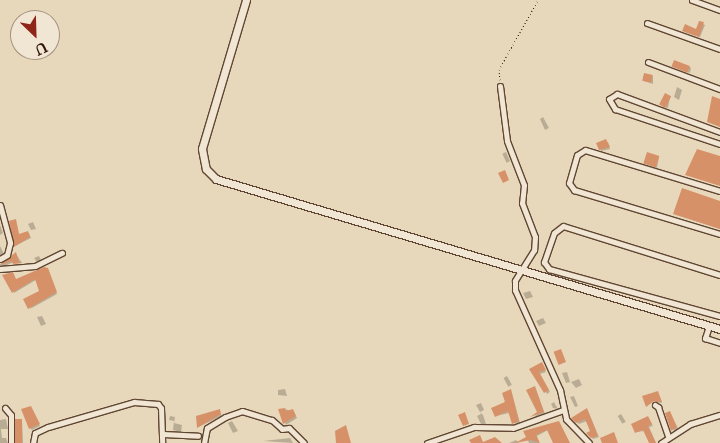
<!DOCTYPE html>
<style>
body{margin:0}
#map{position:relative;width:720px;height:443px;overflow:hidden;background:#e8d8bb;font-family:"IM FELL Double Pica",serif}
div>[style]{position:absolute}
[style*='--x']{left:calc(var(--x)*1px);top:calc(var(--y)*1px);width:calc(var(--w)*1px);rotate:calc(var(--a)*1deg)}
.shadow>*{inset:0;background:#0003;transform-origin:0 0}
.building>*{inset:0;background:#d79169;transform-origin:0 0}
.path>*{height:1px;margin-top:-0.5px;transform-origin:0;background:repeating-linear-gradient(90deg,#321504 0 1px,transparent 0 3.5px)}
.roads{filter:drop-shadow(1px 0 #604632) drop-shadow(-1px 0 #604632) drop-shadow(0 1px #604632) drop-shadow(0 -1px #604632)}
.street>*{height:5px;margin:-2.5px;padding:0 2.5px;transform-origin:2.5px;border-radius:2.5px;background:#f0e6d3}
.secondary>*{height:7px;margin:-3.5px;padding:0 3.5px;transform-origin:3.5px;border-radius:3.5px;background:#f0e6d3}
span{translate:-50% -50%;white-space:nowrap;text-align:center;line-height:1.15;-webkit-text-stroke:4.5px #f0e6d3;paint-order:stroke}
.north{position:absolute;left:10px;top:10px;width:50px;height:50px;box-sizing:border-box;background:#f0e6d3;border:1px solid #a49280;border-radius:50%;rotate:156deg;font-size:14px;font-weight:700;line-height:20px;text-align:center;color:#321504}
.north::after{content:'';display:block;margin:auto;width:18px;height:22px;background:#8f2418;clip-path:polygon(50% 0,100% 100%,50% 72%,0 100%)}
</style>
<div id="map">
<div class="shadow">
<div style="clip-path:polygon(700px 22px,705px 25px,700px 37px,685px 32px,697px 31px)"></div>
<div style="clip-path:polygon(673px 66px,690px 67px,691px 68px,690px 73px)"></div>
<div style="clip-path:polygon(653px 76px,653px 84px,644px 81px)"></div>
<div style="clip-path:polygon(677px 87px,682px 90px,679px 100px,674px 97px)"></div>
<div style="clip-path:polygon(670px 97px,668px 108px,663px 107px,662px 105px)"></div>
<div style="clip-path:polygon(543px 117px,549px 128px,545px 130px,540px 119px)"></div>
<div style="clip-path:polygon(608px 142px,610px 149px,601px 151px,600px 149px)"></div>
<div style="left:506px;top:152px;width:10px;height:4px;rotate:66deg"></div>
<div style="clip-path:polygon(659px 157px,657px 168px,645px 163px)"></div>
<div style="clip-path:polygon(720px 202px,720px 229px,675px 214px)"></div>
<div style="clip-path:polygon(33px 222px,36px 229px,31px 230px,28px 224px)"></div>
<div style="clip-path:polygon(0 225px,3px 233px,0 235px)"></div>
<div style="clip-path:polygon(29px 233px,31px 238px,15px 246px,19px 235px)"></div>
<div style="clip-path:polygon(0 246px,4px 254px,0 257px)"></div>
<div style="clip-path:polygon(16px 254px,22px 263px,14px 262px,0 268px,0 264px)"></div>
<div style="clip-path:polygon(39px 256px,41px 260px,37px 262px,34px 258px)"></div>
<div style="clip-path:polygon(48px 269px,57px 294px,30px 309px,41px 292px,36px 280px,14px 293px,16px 280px)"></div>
<div style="clip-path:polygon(530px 291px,533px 297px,526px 299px,523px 293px)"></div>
<div style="clip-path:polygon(42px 316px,46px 324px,41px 326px,37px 317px)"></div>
<div style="clip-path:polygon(543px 318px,546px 323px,539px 326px,536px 321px)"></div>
<div style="clip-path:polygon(543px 365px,546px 372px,540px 374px,550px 392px,547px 394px,531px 370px)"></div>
<div style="clip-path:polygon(567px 372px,570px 382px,566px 383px,562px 373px)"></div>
<div style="left:507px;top:376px;width:10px;height:4px;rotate:61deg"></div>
<div style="clip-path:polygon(579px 379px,582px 385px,576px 388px,571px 382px)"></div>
<div style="clip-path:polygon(285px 389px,287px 396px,278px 395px,278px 390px)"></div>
<div style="clip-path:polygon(536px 390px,545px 414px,533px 418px,538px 413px)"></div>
<div style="clip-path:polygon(511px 391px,520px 423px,515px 424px,509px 413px,496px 416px)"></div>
<div style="clip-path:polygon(658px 393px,662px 403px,655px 402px,649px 408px,659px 398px)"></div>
<div style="clip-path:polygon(574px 396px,578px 406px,575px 407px,570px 397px)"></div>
<div style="clip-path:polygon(554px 402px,555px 404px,558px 409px,553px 408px,551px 404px)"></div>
<div style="clip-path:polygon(481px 403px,484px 410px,480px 412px,483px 415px,486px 424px,481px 424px,477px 416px,481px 414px,476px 405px)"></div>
<div style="clip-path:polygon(32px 409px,40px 426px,32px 430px,30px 428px)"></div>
<div style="clip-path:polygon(285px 409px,294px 412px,297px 418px,286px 425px,280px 410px)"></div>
<div style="clip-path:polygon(219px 411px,222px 416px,198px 427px)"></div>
<div style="clip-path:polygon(588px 411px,599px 437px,593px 439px,589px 434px,591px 432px,587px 421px,579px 424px,573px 418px)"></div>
<div style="clip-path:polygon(669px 413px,679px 430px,675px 433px,666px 414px)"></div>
<div style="left:621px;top:414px;width:9px;height:4px;rotate:58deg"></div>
<div style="clip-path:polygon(170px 416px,175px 417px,174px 423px,182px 425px,181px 432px,173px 430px,174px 421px,169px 420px)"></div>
<div style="clip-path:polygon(648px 417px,653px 426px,649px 427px,656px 443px,650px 443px,645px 431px,636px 432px)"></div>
<div style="clip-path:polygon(6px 419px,8px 429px,1px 429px,2px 438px,6px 438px,8px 443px,0 443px,0 420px)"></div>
<div style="clip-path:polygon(22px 420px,23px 443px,16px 443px)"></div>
<div style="clip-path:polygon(232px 421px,238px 431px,233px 433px,228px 423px)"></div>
<div style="clip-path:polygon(559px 423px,567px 443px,555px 443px,548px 430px,537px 436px,539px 443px,529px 443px,525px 432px)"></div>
<div style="clip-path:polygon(290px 438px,293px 443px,263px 441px)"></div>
<div style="clip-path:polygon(516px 440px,519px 443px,509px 443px)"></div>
</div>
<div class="building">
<div style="clip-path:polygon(699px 21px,704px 22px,699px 37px,682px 31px,685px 24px,696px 29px)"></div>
<div style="left:674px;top:60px;width:17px;height:7px;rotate:21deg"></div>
<div style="left:644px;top:73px;width:9px;height:8px;rotate:13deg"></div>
<div style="left:665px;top:93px;width:7px;height:13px;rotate:27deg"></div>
<div style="clip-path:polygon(712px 96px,720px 99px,720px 127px,707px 122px)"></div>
<div style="clip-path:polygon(606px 139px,610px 147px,599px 150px,596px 143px)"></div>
<div style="clip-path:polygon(697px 149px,720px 156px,720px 186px,685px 175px)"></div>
<div style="left:647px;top:152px;width:13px;height:12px;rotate:18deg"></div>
<div style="clip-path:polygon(505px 170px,509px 180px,503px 183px,498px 173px)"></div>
<div style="clip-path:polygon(682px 188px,720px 201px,720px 229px,673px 214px)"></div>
<div style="clip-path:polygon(16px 219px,19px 234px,28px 231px,30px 237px,14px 247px,9px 221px)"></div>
<div style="clip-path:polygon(16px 252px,19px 262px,23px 263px,13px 264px,12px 261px,0 265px)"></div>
<div style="clip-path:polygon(44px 267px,48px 268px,57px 292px,28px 309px,23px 299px,39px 291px,35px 279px,12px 293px,2px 275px,13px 272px,16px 279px)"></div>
<div style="left:561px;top:349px;width:14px;height:8px;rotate:69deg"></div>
<div style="clip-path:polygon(542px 362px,546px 370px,539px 372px,549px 390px,544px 393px,529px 369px)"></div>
<div style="clip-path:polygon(535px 386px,544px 412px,530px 417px,537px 412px,526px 390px)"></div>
<div style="clip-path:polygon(511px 389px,519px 421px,512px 424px,508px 411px,495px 417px,491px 408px,505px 402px,502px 393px)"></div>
<div style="clip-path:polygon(658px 391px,662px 402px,654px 401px,646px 407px,642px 396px)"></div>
<div style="clip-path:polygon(31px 406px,40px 424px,29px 429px,21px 409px)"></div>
<div style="clip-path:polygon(285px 408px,286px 411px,293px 409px,296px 416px,283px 424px,278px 409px)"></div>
<div style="clip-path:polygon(587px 408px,598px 436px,591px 438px,586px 433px,590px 431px,585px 419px,576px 423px,571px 418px)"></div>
<div style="clip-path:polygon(220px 409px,221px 414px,197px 428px,196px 416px)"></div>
<div style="clip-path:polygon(670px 411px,677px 427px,671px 431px,665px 413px)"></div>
<div style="clip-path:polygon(465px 412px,469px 424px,463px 426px,458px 415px)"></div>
<div style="clip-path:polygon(648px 416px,652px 424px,648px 426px,656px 443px,649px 443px,643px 430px,635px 433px,631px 424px)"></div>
<div style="left:15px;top:419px;width:7px;height:24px"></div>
<div style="clip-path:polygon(559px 421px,570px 443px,553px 443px,547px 430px,536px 435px,540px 443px,531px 440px,515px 443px,526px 437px,523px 431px)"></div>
<div style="clip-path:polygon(346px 425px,351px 443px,336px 443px,335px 431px)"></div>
<div style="clip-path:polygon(614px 432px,618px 443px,602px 443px,600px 438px)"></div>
<div style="clip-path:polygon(480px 435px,483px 442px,495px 437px,502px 443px,471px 443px,469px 440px)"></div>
</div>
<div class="path">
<div style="--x:500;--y:80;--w:10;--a:-96"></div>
<div style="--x:499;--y:70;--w:15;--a:-62"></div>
<div style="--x:506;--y:57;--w:65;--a:-60.7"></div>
</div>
<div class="roads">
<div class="street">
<div style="--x:692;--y:0;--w:30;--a:20"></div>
<div style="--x:647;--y:23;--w:77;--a:19.6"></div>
<div style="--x:648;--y:62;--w:77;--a:20.6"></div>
<div style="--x:500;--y:86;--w:55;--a:82.7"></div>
<div style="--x:507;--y:141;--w:47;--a:68.9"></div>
<div style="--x:524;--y:185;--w:18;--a:96"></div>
<div style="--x:522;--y:203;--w:36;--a:69"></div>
<div style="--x:535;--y:237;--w:13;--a:94"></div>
<div style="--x:534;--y:250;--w:36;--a:122"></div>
<div style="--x:515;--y:281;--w:9;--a:90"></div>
<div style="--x:515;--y:290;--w:110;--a:65.8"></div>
<div style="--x:560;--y:390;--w:30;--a:78"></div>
<div style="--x:566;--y:419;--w:33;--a:46"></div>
<div style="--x:720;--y:132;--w:110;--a:-159.7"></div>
<div style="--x:617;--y:94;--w:9;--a:148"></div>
<div style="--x:609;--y:99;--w:12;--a:59"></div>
<div style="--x:615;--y:109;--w:111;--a:18.4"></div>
<div style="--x:720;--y:191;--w:141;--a:-163.1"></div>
<div style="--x:585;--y:150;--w:9;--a:148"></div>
<div style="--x:577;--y:155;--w:29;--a:106"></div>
<div style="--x:569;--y:183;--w:9;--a:54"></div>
<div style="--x:574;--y:190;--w:152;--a:16.8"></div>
<div style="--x:0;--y:205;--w:39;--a:75"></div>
<div style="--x:10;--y:243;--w:12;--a:104"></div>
<div style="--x:7;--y:255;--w:8;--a:150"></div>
<div style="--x:0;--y:269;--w:35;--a:-5"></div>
<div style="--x:35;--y:266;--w:30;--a:-26"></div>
<div style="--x:720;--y:275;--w:164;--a:-162.7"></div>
<div style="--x:563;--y:226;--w:11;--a:142"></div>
<div style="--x:554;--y:233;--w:31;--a:109"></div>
<div style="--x:544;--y:262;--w:9;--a:54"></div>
<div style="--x:549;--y:269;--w:177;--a:15.4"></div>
<div style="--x:709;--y:326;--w:13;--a:108"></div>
<div style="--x:705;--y:338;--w:16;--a:18"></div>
<div style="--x:655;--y:405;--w:4;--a:34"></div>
<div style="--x:658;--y:407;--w:31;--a:71"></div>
<div style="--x:5;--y:408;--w:9;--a:49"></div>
<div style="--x:11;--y:415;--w:28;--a:90"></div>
<div style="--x:163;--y:434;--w:35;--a:3"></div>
<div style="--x:33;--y:443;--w:10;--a:-79"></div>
<div style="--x:35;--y:433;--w:14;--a:-25"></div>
<div style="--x:48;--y:427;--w:90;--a:-16.2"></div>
<div style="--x:134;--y:402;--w:24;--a:5"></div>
<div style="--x:158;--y:404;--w:5;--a:53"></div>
<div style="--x:161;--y:408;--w:35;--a:88"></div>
<div style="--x:204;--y:443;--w:15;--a:-79"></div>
<div style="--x:207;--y:428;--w:21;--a:-31"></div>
<div style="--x:225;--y:417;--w:18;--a:-19"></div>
<div style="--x:242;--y:411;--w:31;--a:17"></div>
<div style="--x:272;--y:420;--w:13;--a:42"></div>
<div style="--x:282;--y:429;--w:7;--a:-8"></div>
<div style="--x:289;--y:428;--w:21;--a:45"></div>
<div style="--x:427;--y:443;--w:50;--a:-18.8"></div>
<div style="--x:474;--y:427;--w:39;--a:1"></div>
<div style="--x:513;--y:428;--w:53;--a:-19.8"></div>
<div style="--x:661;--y:443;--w:35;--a:-33"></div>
<div style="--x:690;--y:424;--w:31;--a:-17"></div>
</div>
<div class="secondary">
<div style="--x:246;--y:0;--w:155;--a:106.5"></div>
<div style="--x:202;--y:149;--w:20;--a:79"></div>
<div style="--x:206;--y:169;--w:14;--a:45"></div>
<div style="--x:216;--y:179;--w:526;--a:16.57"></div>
</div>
</div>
<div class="north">U</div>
</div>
